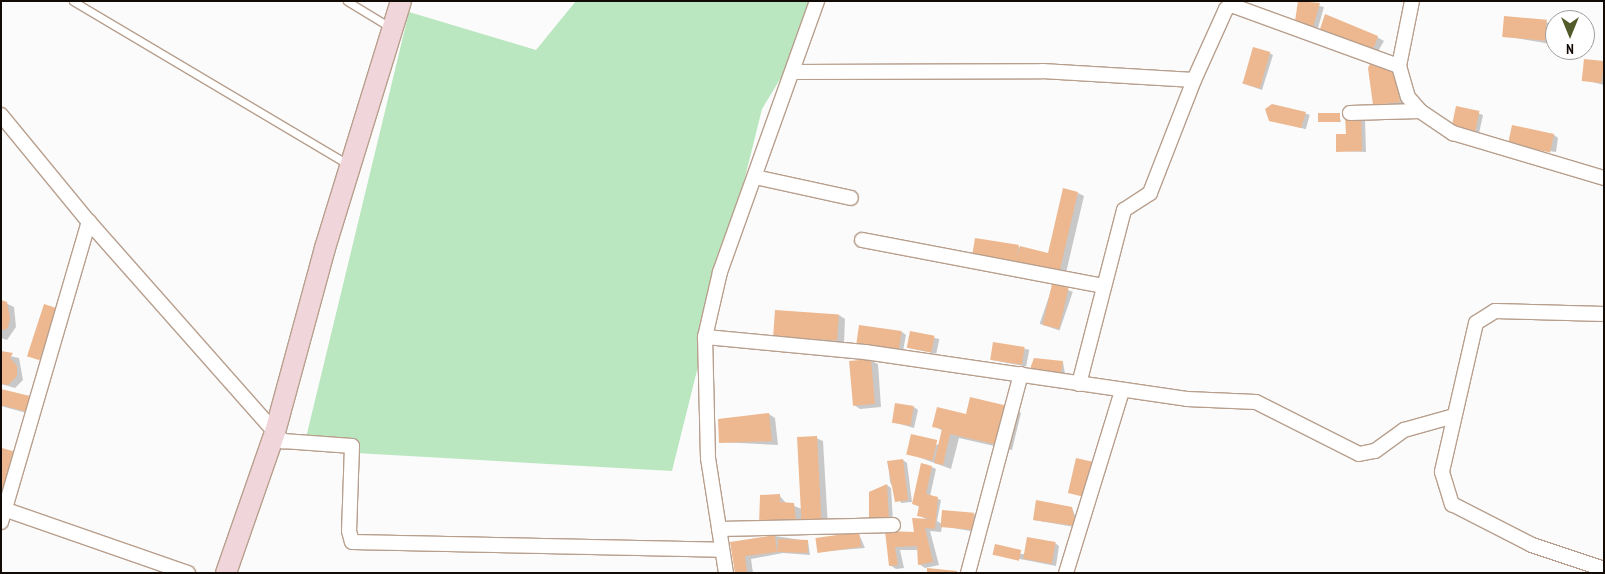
<!DOCTYPE html>
<style>
body{margin:0}
#map{position:relative;width:1605px;height:574px;overflow:hidden;background:#fbfbfb;font-family:"PT Sans Narrow",sans-serif}
div>[style]{position:absolute}
[style*='--x']{left:calc(var(--x)*1px);top:calc(var(--y)*1px);width:calc(var(--w)*1px);rotate:calc(var(--a)*1deg)}
.green>*{inset:0;background:#bae7bf}
.shadow>*{inset:0;background:#0003;transform-origin:0 0}
.building>*{inset:0;background:#edb88f;transform-origin:0 0}
.roads{filter:drop-shadow(1px 0 #b89f8d) drop-shadow(-1px 0 #b89f8d) drop-shadow(0 1px #b89f8d) drop-shadow(0 -1px #b89f8d)}
.lane>*{height:7px;margin:-3.5px;padding:0 3.5px;transform-origin:3.5px;border-radius:3.5px;background:#fff}
.street>*{height:14px;margin:-7px;padding:0 7px;transform-origin:7px;border-radius:7px;background:#fff}
.secondary>*{height:20px;margin:-10px;padding:0 10px;transform-origin:10px;border-radius:10px;background:#f0d5da}
span{translate:-50% -50%;white-space:nowrap;text-align:center;line-height:1.15;-webkit-text-stroke:5px #fff;paint-order:stroke}
.frame{position:absolute;inset:0;border:2px solid #120a05;pointer-events:none}
.north{position:absolute;left:1545px;top:10px;width:50px;height:50px;box-sizing:border-box;background:#fff;border:1px solid #a09d9b;border-radius:50%;rotate:180deg;font-size:14px;font-weight:700;line-height:20px;text-align:center;color:#120a05}
.north::after{content:'';display:block;margin:auto;width:18px;height:22px;background:#525b2a;clip-path:polygon(50% 0,100% 100%,50% 72%,0 100%)}
</style>
<div id="map">
<div class="green">
<div style="clip-path:polygon(576px 1px,812px 1px,791px 61px,762px 109px,672px 471px,303px 450px,409px 12px,536px 50px)"></div>
</div>
<div class="shadow">
<div style="clip-path:polygon(1299px 1px,1324px 7px,1318px 28px,1300px 23px)"></div>
<div style="clip-path:polygon(1546px 22px,1553px 25px,1551px 44px,1503px 36px)"></div>
<div style="clip-path:polygon(1321px 29px,1377px 37px,1384px 41px,1377px 53px)"></div>
<div style="clip-path:polygon(1269px 53px,1273px 55px,1262px 90px,1242px 83px)"></div>
<div style="clip-path:polygon(1604px 62px,1604px 85px,1584px 80px)"></div>
<div style="clip-path:polygon(1393px 68px,1406px 105px,1380px 108px,1374px 104px)"></div>
<div style="left:1273px;top:105px;width:38px;height:15px;rotate:15deg"></div>
<div style="clip-path:polygon(1457px 107px,1483px 115px,1478px 138px)"></div>
<div style="clip-path:polygon(1339px 114px,1341px 122px,1319px 121px)"></div>
<div style="clip-path:polygon(1346px 117px,1365px 119px,1366px 152px,1338px 151px,1347px 135px)"></div>
<div style="clip-path:polygon(1554px 135px,1558px 138px,1556px 152px,1514px 146px)"></div>
<div style="clip-path:polygon(1078px 193px,1084px 196px,1065px 277px,978px 258px,1018px 247px,1049px 254px)"></div>
<div style="left:1053px;top:285px;width:21px;height:41px;rotate:19deg"></div>
<div style="clip-path:polygon(1px 301px,14px 307px,16px 327px,7px 340px,1px 338px)"></div>
<div style="clip-path:polygon(45px 305px,60px 312px,48px 359px,37px 359px,33px 356px)"></div>
<div style="clip-path:polygon(839px 315px,845px 319px,844px 343px,775px 335px)"></div>
<div style="clip-path:polygon(902px 332px,906px 335px,903px 351px,857px 343px)"></div>
<div style="left:911px;top:333px;width:29px;height:15px;rotate:12deg"></div>
<div style="left:994px;top:343px;width:36px;height:17px;rotate:11deg"></div>
<div style="clip-path:polygon(1px 354px,19px 358px,23px 380px,15px 388px,1px 384px)"></div>
<div style="clip-path:polygon(871px 361px,878px 364px,881px 407px,860px 409px,854px 405px,850px 363px)"></div>
<div style="clip-path:polygon(1063px 362px,1065px 374px,1031px 369px)"></div>
<div style="clip-path:polygon(1px 390px,36px 401px,34px 415px,1px 406px)"></div>
<div style="clip-path:polygon(914px 407px,918px 410px,914px 428px,893px 422px)"></div>
<div style="clip-path:polygon(1012px 408px,1021px 413px,1012px 450px,959px 438px,951px 469px,907px 453px,940px 444px,943px 431px,934px 426px)"></div>
<div style="clip-path:polygon(769px 414px,775px 418px,778px 445px,720px 442px)"></div>
<div style="clip-path:polygon(816px 438px,823px 441px,828px 527px,767px 528px,779px 495px,786px 503px,802px 509px)"></div>
<div style="clip-path:polygon(903px 460px,907px 463px,912px 502px,901px 503px,890px 482px,888px 462px)"></div>
<div style="clip-path:polygon(932px 467px,936px 469px,930px 496px,941px 500px,937px 521px,942px 524px,974px 514px,978px 516px,976px 532px,942px 526px,941px 532px,930px 531px,939px 565px,925px 568px,919px 564px,918px 550px,900px 550px,904px 568px,896px 569px,890px 565px,887px 533px,916px 533px,928px 520px,918px 515px,920px 507px,913px 504px)"></div>
<div style="clip-path:polygon(887px 485px,891px 488px,893px 521px,874px 522px,870px 492px)"></div>
<div style="clip-path:polygon(1072px 508px,1080px 528px,1034px 520px)"></div>
<div style="clip-path:polygon(859px 534px,865px 548px,818px 552px)"></div>
<div style="clip-path:polygon(775px 536px,808px 541px,810px 555px,783px 553px,751px 559px,753px 573px,736px 573px,732px 543px)"></div>
<div style="clip-path:polygon(1055px 543px,1059px 546px,1056px 566px,994px 554px,1025px 554px)"></div>
</div>
<div class="building">
<div style="clip-path:polygon(1298px 1px,1320px 3px,1313px 27px,1295px 21px)"></div>
<div style="clip-path:polygon(1325px 14px,1378px 36px,1375px 45px,1370px 51px,1320px 29px)"></div>
<div style="left:1504px;top:16px;width:43px;height:21px;rotate:5deg"></div>
<div style="left:1253px;top:47px;width:18px;height:38px;rotate:16deg"></div>
<div style="clip-path:polygon(1373px 57px,1393px 67px,1400px 102px,1373px 105px,1368px 68px)"></div>
<div style="left:1584px;top:59px;width:20px;height:22px;rotate:6deg"></div>
<div style="clip-path:polygon(1272px 104px,1306px 112px,1301px 128px,1269px 121px,1265px 109px)"></div>
<div style="left:1456px;top:106px;width:24px;height:26px;rotate:12deg"></div>
<div style="left:1318px;top:113px;width:22px;height:9px"></div>
<div style="clip-path:polygon(1345px 116px,1361px 116px,1362px 151px,1336px 152px,1336px 134px,1346px 134px)"></div>
<div style="left:1512px;top:125px;width:43px;height:19px;rotate:12deg"></div>
<div style="clip-path:polygon(1063px 188px,1078px 192px,1059px 274px,972px 256px,975px 238px,1019px 245px,1016px 260px,1020px 246px,1048px 253px)"></div>
<div style="left:1052px;top:284px;width:17px;height:42px;rotate:13deg"></div>
<div style="clip-path:polygon(1px 300px,7px 302px,10px 318px,8px 328px,1px 331px)"></div>
<div style="left:44px;top:304px;width:13px;height:55px;rotate:18deg"></div>
<div style="left:775px;top:310px;width:64px;height:26px;rotate:4deg"></div>
<div style="left:859px;top:325px;width:43px;height:18px;rotate:8deg"></div>
<div style="left:910px;top:331px;width:25px;height:17px;rotate:11deg"></div>
<div style="left:993px;top:342px;width:32px;height:18px;rotate:9deg"></div>
<div style="clip-path:polygon(1px 351px,13px 353px,10px 358px,17px 366px,17px 376px,8px 385px,1px 384px)"></div>
<div style="clip-path:polygon(1034px 358px,1063px 361px,1061px 373px,1030px 369px)"></div>
<div style="left:871px;top:359px;width:45px;height:22px;rotate:85deg"></div>
<div style="clip-path:polygon(1px 389px,30px 396px,27px 412px,1px 405px)"></div>
<div style="clip-path:polygon(970px 397px,1012px 407px,1003px 446px,950px 434px,943px 465px,934px 463px,942px 429px,932px 427px,937px 407px,966px 414px)"></div>
<div style="left:895px;top:403px;width:19px;height:20px;rotate:9deg"></div>
<div style="clip-path:polygon(769px 413px,772px 441px,719px 443px,718px 419px)"></div>
<div style="left:911px;top:434px;width:27px;height:21px;rotate:13deg"></div>
<div style="left:817px;top:436px;width:88px;height:20px;rotate:87deg"></div>
<div style="clip-path:polygon(2px 448px,16px 452px,1px 504px,1px 451px)"></div>
<div style="left:1076px;top:458px;width:17px;height:36px;rotate:13deg"></div>
<div style="clip-path:polygon(903px 459px,908px 500px,895px 502px,887px 461px)"></div>
<div style="clip-path:polygon(921px 463px,932px 466px,926px 494px,938px 497px,935px 529px,925px 528px,933px 562px,918px 565px,917px 546px,895px 547px,898px 565px,889px 566px,885px 531px,914px 532px,912px 518px,932px 519px,917px 516px,919px 506px,912px 504px)"></div>
<div style="clip-path:polygon(887px 484px,889px 520px,869px 521px,869px 492px)"></div>
<div style="clip-path:polygon(780px 494px,780px 502px,794px 503px,796px 522px,759px 526px,760px 495px)"></div>
<div style="clip-path:polygon(1036px 500px,1072px 507px,1076px 526px,1033px 520px)"></div>
<div style="left:942px;top:510px;width:32px;height:17px;rotate:5deg"></div>
<div style="left:859px;top:532px;width:15px;height:44px;rotate:82deg"></div>
<div style="clip-path:polygon(775px 535px,777px 552px,745px 556px,747px 573px,735px 573px,730px 542px)"></div>
<div style="left:1027px;top:537px;width:29px;height:22px;rotate:10deg"></div>
<div style="left:778px;top:539px;width:30px;height:13px;rotate:2deg"></div>
<div style="left:995px;top:544px;width:27px;height:11px;rotate:13deg"></div>
<div style="clip-path:polygon(927px 568px,957px 571px,957px 573px,927px 573px)"></div>
</div>
<div class="roads">
<div class="lane">
<div style="--x:73;--y:1;--w:320;--a:30.7"></div>
<div style="--x:347;--y:1;--w:50;--a:31.2"></div>
</div>
<div class="street">
<div style="--x:1412;--y:1;--w:66;--a:101.3"></div>
<div style="--x:1399;--y:66;--w:32;--a:74"></div>
<div style="--x:1408;--y:97;--w:18;--a:49"></div>
<div style="--x:1420;--y:111;--w:40;--a:34"></div>
<div style="--x:1453;--y:133;--w:158;--a:16.6"></div>
<div style="--x:1231;--y:5;--w:179;--a:20"></div>
<div style="--x:793;--y:72;--w:249;--a:-0.2"></div>
<div style="--x:1042;--y:71;--w:152;--a:3.4"></div>
<div style="--x:1194;--y:80;--w:78;--a:-65.7"></div>
<div style="--x:1226;--y:9;--w:11;--a:-45"></div>
<div style="--x:1350;--y:113;--w:70;--a:-1.6"></div>
<div style="--x:1;--y:115;--w:139;--a:50.6"></div>
<div style="--x:89;--y:222;--w:293;--a:48.5"></div>
<div style="--x:283;--y:441;--w:69;--a:4.1"></div>
<div style="--x:352;--y:446;--w:85;--a:92"></div>
<div style="--x:349;--y:531;--w:11;--a:75"></div>
<div style="--x:352;--y:542;--w:370;--a:1.2"></div>
<div style="--x:755;--y:177;--w:98;--a:12.3"></div>
<div style="--x:862;--y:240;--w:246;--a:10.8"></div>
<div style="--x:1604;--y:314;--w:109;--a:-178.4"></div>
<div style="--x:1495;--y:311;--w:22;--a:148"></div>
<div style="--x:1476;--y:323;--w:153;--a:102.9"></div>
<div style="--x:1442;--y:472;--w:34;--a:73"></div>
<div style="--x:1452;--y:504;--w:90;--a:27.1"></div>
<div style="--x:1532;--y:545;--w:76;--a:18.4"></div>
<div style="--x:705;--y:337;--w:161;--a:5.4"></div>
<div style="--x:865;--y:352;--w:325;--a:8.3"></div>
<div style="--x:1187;--y:399;--w:69;--a:2.5"></div>
<div style="--x:1256;--y:402;--w:115;--a:26.8"></div>
<div style="--x:1359;--y:454;--w:16;--a:-11"></div>
<div style="--x:1375;--y:451;--w:36;--a:-36"></div>
<div style="--x:1404;--y:430;--w:52;--a:-15.6"></div>
<div style="--x:1079;--y:384;--w:180;--a:-75.5"></div>
<div style="--x:1124;--y:210;--w:31;--a:-33"></div>
<div style="--x:1150;--y:193;--w:121;--a:-68.7"></div>
<div style="--x:1;--y:508;--w:198;--a:19.2"></div>
<div style="--x:1;--y:522;--w:313;--a:-73.7"></div>
<div style="--x:719;--y:529;--w:174;--a:-1.3"></div>
<div style="--x:726;--y:573;--w:116;--a:-98.9"></div>
<div style="--x:708;--y:458;--w:121;--a:-91.4"></div>
<div style="--x:705;--y:337;--w:67;--a:-77"></div>
<div style="--x:720;--y:272;--w:288;--a:-70.3"></div>
<div style="--x:968;--y:573;--w:206;--a:-75.1"></div>
<div style="--x:1066;--y:573;--w:190;--a:-72.9"></div>
</div>
<div class="secondary">
<div style="--x:226;--y:573;--w:149;--a:-70.8"></div>
<div style="--x:275;--y:432;--w:191;--a:-74.8"></div>
<div style="--x:325;--y:248;--w:258;--a:-72.9"></div>
</div>
</div>
<div class="frame"></div>
<div class="north">N</div>
</div>
